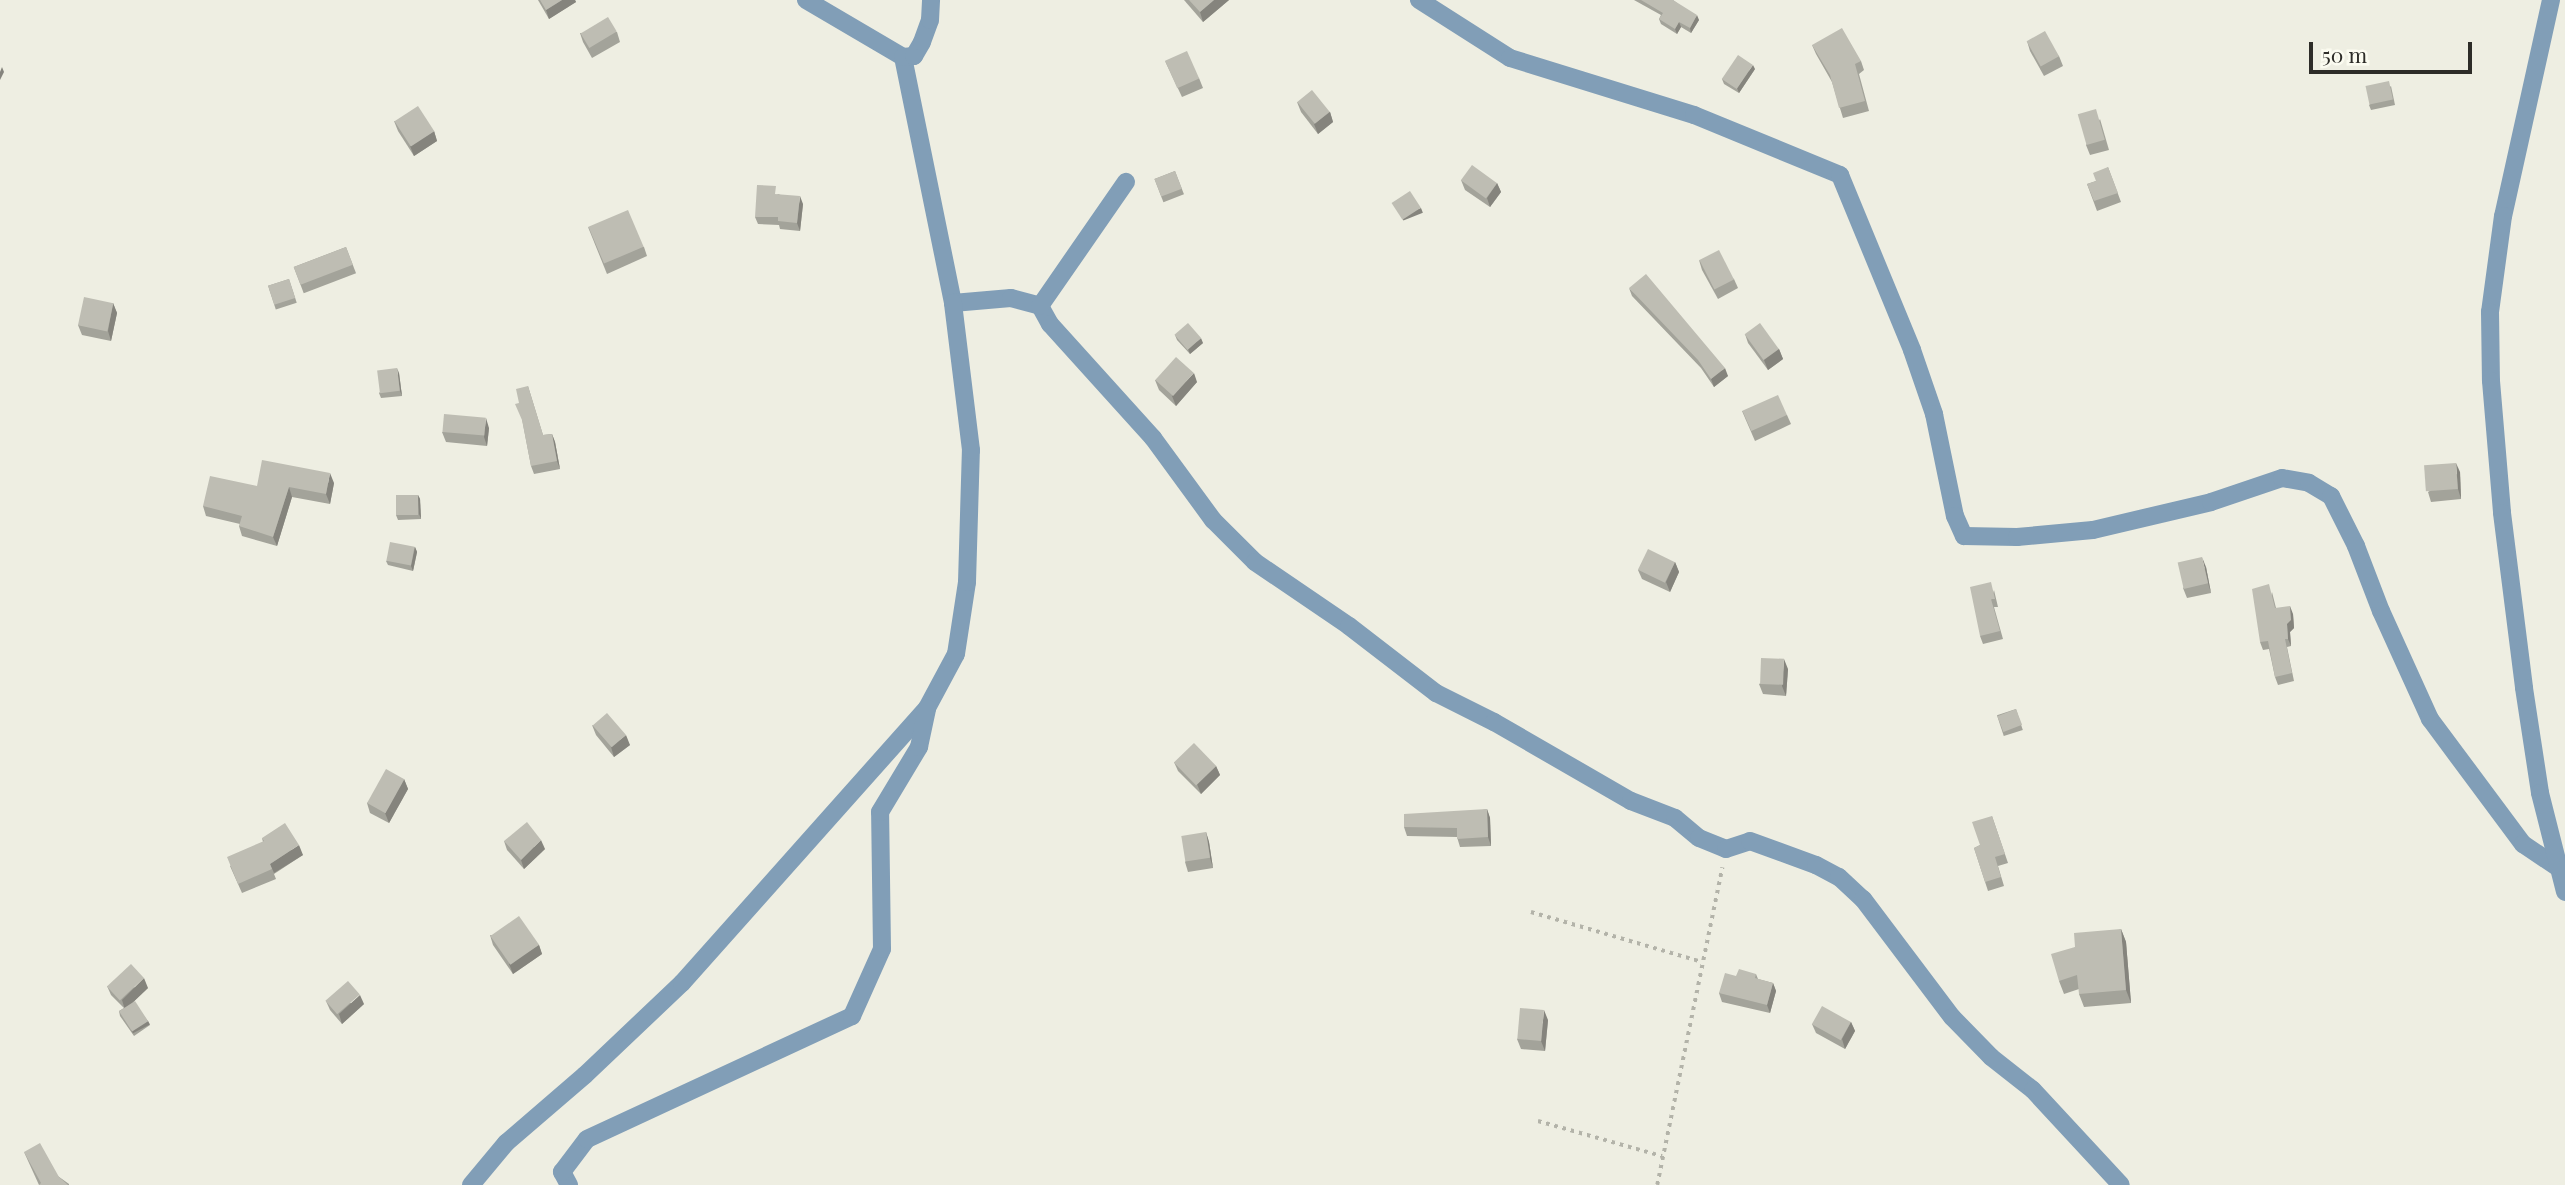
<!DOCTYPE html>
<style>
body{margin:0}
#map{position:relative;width:2565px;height:1185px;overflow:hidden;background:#eeeee2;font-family:"Playfair Display",serif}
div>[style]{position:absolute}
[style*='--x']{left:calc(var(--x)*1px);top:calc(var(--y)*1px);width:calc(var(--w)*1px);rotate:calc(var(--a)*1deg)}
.path>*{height:3.5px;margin-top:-1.75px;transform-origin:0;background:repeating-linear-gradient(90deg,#b3b3a9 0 3.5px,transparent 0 8.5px)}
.minor>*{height:18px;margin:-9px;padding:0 9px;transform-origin:9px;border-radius:9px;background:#819eb7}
.wall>*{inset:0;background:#a3a39a;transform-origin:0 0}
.shaded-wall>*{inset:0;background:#85847d;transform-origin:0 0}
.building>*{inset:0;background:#bebdb3;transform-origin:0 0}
span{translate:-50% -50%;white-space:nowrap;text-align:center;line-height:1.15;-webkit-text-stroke:7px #fbfbf0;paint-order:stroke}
.scale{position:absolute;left:2309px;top:42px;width:163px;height:32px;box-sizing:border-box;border:4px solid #2d2c28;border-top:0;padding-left:9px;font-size:21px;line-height:24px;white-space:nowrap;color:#2d2c28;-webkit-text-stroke:5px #fbfbf0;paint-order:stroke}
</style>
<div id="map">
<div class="path">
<div style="--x:1531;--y:912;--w:178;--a:16.3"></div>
<div style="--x:1538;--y:1121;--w:129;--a:15.8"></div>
<div style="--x:1657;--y:1185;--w:324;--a:-78.4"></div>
</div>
<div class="minor">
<div style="--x:806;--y:0;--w:113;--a:30.4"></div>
<div style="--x:903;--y:57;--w:251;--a:78.5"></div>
<div style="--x:953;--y:303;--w:58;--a:-4.9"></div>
<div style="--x:1011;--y:298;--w:30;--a:15"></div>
<div style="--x:1040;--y:306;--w:21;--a:61"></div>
<div style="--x:1050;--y:324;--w:154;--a:47.9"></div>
<div style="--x:1153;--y:438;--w:102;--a:53.8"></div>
<div style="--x:1213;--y:520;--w:59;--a:45"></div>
<div style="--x:1255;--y:562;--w:114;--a:34.2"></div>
<div style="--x:1349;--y:626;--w:110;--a:37.6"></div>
<div style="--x:1436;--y:693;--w:65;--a:26.6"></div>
<div style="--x:1494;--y:722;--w:158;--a:30"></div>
<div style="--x:1631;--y:801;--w:47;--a:21.1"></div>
<div style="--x:1675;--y:818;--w:31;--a:40"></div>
<div style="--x:1699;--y:838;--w:29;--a:22"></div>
<div style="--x:1726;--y:849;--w:25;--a:-18"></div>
<div style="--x:1750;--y:841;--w:70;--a:20"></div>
<div style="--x:1816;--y:865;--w:26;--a:28"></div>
<div style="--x:1839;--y:877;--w:33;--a:43"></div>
<div style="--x:1863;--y:899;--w:148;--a:53"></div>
<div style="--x:1952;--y:1017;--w:56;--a:45.7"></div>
<div style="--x:1991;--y:1057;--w:53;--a:38.2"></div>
<div style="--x:2033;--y:1090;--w:129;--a:47.2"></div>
<div style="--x:1419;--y:0;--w:108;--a:32.5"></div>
<div style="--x:1510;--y:58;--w:193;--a:17.2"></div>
<div style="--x:1694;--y:115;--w:158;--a:22.3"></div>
<div style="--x:1840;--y:175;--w:189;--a:67.6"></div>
<div style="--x:1912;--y:350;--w:68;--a:71"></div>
<div style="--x:1934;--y:414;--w:104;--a:78.4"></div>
<div style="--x:1955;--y:516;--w:22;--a:66"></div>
<div style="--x:1964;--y:536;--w:53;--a:1.1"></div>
<div style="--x:2017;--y:537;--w:76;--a:-5.3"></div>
<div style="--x:2093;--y:530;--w:121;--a:-13.3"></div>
<div style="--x:2211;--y:502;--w:75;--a:-18.7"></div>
<div style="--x:2282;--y:478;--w:27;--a:10"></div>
<div style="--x:2309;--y:483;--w:26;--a:31"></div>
<div style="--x:2331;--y:496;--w:56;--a:63.4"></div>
<div style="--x:2356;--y:546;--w:70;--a:69"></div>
<div style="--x:2381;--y:611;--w:119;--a:65.6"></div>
<div style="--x:2430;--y:719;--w:156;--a:53.4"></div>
<div style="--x:2523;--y:844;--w:40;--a:34"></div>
<div style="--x:2551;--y:0;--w:221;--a:102.5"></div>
<div style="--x:2503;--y:216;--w:97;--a:97.7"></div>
<div style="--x:2490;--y:312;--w:69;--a:89.2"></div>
<div style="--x:2491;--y:381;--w:132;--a:85.2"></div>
<div style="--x:2502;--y:513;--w:176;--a:82.8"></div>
<div style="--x:2524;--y:688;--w:106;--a:81.3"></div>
<div style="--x:2540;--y:793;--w:102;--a:75.8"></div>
<div style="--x:903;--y:57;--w:11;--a:-5"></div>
<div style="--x:914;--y:56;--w:16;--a:-60"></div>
<div style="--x:922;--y:42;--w:23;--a:-70"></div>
<div style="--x:930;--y:20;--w:20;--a:-87"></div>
<div style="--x:1040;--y:306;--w:151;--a:-55.3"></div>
<div style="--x:471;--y:1185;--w:55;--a:-50.2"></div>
<div style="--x:506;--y:1143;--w:104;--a:-40.7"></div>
<div style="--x:585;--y:1075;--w:134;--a:-43.5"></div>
<div style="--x:682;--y:983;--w:368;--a:-48.3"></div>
<div style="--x:927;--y:708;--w:61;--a:-61.8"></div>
<div style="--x:956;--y:654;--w:73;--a:-81.3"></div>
<div style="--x:967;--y:582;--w:132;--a:-88.3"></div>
<div style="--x:971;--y:450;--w:148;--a:-97"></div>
<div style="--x:569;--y:1185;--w:15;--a:-118"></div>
<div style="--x:562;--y:1172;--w:41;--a:-52.9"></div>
<div style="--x:587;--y:1139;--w:292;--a:-24.9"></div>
<div style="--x:852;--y:1016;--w:73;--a:-65.9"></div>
<div style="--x:882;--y:949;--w:137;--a:-90.8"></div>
<div style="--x:880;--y:812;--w:76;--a:-59"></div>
<div style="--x:919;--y:747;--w:39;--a:-78"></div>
</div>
<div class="wall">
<div style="clip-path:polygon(538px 0,575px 0,576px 2px,549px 19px)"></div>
<div style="clip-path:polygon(1184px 0,1229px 0,1203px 22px)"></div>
<div style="clip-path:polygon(1634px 0,1673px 0,1699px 20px,1691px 33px,1681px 27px,1677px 34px,1661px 24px,1659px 19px,1661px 15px)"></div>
<div style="clip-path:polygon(617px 32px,620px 42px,592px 58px,583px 42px,580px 33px)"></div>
<div style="clip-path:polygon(2027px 41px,2059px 56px,2063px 66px,2044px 76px,2030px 51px)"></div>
<div style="clip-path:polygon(1812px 45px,1861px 61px,1864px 70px,1859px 74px,1869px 111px,1843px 118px,1832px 82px,1816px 54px)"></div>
<div style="clip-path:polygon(1165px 61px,1199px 78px,1203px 88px,1182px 97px)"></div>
<div style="clip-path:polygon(1755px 69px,1739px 93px,1724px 84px,1722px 79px)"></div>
<div style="clip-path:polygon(2391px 86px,2395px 105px,2371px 110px,2369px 105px)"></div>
<div style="clip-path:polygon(1297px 102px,1330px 112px,1333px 122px,1318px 134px,1301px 112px)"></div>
<div style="clip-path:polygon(2100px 119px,2109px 150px,2090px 155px,2086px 145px)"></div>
<div style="clip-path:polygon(394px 121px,434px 131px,437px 141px,414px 156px,398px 131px)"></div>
<div style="clip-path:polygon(2108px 167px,2121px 202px,2097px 211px,2087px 184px,2096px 181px)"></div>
<div style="left:1175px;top:171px;width:25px;height:22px;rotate:69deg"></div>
<div style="clip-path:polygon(1461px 180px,1497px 183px,1501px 192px,1490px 207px,1465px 190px)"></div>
<div style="clip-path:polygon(778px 194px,803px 204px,800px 231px,780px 229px,779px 225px,758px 224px,755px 217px)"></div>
<div style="clip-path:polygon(588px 227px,644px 247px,647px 256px,607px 274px)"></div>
<div style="left:346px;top:247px;width:28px;height:56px;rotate:69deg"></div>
<div style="clip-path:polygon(1699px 260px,1734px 279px,1738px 288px,1718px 299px,1702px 270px)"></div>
<div style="left:289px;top:279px;width:25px;height:22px;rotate:72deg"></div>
<div style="clip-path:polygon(1629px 288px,1728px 376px,1714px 387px,1701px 368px,1632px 296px)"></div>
<div style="clip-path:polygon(113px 303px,117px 313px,111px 341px,82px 335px,78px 325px)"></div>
<div style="clip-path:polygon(1745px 334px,1779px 349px,1783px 359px,1768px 370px,1748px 343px)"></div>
<div style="clip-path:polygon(1175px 335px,1203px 343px,1190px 354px,1177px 340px)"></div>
<div style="clip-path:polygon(399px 373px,402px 396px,381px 398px,379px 393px)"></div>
<div style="clip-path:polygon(1155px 380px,1197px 382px,1176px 406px,1159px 390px)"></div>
<div style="clip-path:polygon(528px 386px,543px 435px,552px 434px,555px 442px,560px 469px,534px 474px,531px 466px,519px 403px)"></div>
<div style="clip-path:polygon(1742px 411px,1787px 415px,1791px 424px,1755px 441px)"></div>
<div style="clip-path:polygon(489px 428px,487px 446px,446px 442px,442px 432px)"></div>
<div style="clip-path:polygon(2460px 472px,2461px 499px,2431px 502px,2428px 492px)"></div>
<div style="clip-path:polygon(334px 483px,330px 504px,292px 497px,277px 546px,242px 536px,239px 526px,240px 524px,206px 516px,203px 506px,257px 486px)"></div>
<div style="clip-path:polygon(418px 495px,420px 499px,421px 519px,398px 520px,396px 515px)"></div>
<div style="clip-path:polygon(415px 547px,417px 552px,413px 571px,388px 565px,386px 561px)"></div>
<div style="clip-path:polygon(1675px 562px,1679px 572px,1670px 592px,1642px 579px,1638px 570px)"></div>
<div style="clip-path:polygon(2206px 567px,2211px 593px,2187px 598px,2183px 588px)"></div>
<div style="clip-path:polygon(1994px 590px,1998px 607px,1994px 607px,2003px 639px,1983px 644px,1980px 636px)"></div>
<div style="clip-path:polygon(2272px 592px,2276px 608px,2293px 614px,2294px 628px,2290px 632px,2291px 646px,2287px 647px,2294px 681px,2278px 685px,2275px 677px,2269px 649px,2263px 650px,2260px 642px)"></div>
<div style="clip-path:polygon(1788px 669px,1786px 696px,1763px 694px,1759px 684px)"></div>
<div style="left:2016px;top:709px;width:22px;height:20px;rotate:72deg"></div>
<div style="clip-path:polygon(592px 725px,630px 745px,614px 757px,596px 735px)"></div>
<div style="clip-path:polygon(1174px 762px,1216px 766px,1220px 775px,1201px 794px,1178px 771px)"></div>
<div style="clip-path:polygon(404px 779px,408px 789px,389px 823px,370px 813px,367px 803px)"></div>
<div style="clip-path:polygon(1487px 809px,1490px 818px,1491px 846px,1460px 847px,1457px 837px,1407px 836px,1404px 827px)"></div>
<div style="clip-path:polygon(1992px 816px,2008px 863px,1998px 866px,2004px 886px,1988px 891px,1974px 848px,1980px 845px)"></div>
<div style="clip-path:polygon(1206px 832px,1209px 842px,1213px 868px,1188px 872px,1185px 862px)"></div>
<div style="clip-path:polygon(262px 838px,303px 855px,274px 874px,276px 879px,242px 893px,230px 866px,263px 842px)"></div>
<div style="clip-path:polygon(504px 841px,545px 849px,524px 869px,507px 850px)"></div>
<div style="clip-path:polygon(2121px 929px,2126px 942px,2131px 1003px,2084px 1007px,2079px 994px,2079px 989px,2064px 994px,2059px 981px,2075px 947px)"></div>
<div style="clip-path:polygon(490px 935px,539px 945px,542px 954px,513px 974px,493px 945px)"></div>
<div style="clip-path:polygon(1756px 974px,1758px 979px,1773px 983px,1776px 991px,1770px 1013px,1722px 1002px,1719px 993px,1736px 976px)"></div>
<div style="clip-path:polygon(107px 986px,148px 988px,133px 1002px,148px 1021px,150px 1025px,134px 1036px,120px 1016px,119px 1011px,124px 1008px,111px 995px)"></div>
<div style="clip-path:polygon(326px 1001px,364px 1004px,342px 1024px,330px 1010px)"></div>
<div style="clip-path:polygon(1548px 1020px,1545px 1051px,1521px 1049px,1517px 1039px)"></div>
<div style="clip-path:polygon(1851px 1022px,1855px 1031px,1845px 1049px,1816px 1033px,1812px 1024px)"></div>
<div style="clip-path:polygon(24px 1152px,69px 1184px,69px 1185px,39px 1185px)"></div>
</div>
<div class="shaded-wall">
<div style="clip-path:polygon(562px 0,575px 0,576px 2px,549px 19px,546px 10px)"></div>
<div style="clip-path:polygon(1214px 0,1229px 0,1203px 22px,1200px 12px)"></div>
<div style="clip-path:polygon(1697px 15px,1699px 20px,1691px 33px,1690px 28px)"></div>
<div style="clip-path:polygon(1679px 22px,1681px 27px,1677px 34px,1675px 29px)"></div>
<div style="clip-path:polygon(1753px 65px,1755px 69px,1739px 93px,1737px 88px)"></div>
<div style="clip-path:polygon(2px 67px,4px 72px,0 80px,0 72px)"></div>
<div style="clip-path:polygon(1330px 112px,1333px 122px,1318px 134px,1314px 124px)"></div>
<div style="clip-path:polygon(434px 131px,437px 141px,414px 156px,410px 146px)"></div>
<div style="clip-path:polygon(1497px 183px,1501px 192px,1490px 207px,1487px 198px)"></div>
<div style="clip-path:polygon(800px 196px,803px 204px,800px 231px,797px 223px)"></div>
<div style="left:1421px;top:208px;width:5px;height:21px;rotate:68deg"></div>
<div style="clip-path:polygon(113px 303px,117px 313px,111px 341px,108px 331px)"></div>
<div style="clip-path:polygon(1201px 338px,1203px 343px,1190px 354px,1188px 349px)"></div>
<div style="clip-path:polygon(1779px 349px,1783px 359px,1768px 370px,1764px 360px)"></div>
<div style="clip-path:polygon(397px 368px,399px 373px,402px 396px,400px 391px)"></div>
<div style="clip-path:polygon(1725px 368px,1728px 376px,1714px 387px,1711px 379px)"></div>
<div style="clip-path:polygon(1194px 373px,1197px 382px,1176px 406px,1172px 396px)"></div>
<div style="clip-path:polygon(486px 418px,489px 428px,487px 446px,484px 437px)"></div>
<div style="clip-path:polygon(552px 434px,555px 442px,560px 469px,557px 461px)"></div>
<div style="clip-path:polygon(2456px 463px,2460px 472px,2461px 499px,2458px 489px)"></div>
<div style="clip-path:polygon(330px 473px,334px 483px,330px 504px,326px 494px)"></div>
<div style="clip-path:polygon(289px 487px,292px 497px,277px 546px,273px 537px)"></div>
<div style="clip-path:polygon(418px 495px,420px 499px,421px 519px,419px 514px)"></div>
<div style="clip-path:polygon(415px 547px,417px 552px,413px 571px,411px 566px)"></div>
<div style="clip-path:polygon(2202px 557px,2206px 567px,2211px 593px,2208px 583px)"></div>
<div style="clip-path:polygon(1675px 562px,1679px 572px,1670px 592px,1666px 582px)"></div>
<div style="clip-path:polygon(2290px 606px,2293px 614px,2294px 628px,2290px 632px,2291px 646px,2288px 639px,2287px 624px)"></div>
<div style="clip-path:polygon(1784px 659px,1788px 669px,1786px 696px,1782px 686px)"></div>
<div style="clip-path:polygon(626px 735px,630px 745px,614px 757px,611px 747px)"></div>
<div style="clip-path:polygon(1216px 766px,1220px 775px,1201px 794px,1197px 784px)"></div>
<div style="clip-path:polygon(404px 779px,408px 789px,389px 823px,385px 813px)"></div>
<div style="clip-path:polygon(1487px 809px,1490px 818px,1491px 846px,1488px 837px)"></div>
<div style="clip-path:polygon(1206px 832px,1209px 842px,1213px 868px,1210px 858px)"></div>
<div style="clip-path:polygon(541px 840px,545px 849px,524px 869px,521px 860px)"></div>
<div style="clip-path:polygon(299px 845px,303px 855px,274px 873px,270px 864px)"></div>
<div style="clip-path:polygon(2121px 929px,2126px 942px,2131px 1003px,2126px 990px)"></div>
<div style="clip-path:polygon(539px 945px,542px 954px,513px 974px,509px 964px)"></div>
<div style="clip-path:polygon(144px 978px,148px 988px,125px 1010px,122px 1000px)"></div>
<div style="clip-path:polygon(1773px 983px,1776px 991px,1770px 1013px,1767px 1005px)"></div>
<div style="clip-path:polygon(360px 995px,364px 1004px,342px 1024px,339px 1014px)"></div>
<div style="clip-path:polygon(1544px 1010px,1548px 1020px,1545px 1051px,1541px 1041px)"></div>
<div style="left:148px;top:1021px;width:4px;height:19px;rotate:63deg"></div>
<div style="clip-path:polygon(1851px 1022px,1855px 1031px,1845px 1049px,1842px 1039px)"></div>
</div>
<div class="building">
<div style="clip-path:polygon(540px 0,562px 0,546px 10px)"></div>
<div style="clip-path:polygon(1189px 0,1214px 0,1200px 12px)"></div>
<div style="clip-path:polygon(1641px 0,1673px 0,1697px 15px,1690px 28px,1679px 22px,1675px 29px,1659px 19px,1663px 13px)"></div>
<div style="left:608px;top:17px;width:17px;height:32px;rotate:59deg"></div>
<div style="clip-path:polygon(1842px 28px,1861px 61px,1855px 64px,1865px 101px,1839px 108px,1830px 75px,1812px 45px)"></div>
<div style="left:2045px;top:31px;width:29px;height:21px;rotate:61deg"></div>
<div style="left:1187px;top:51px;width:30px;height:24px;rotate:66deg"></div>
<div style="left:1738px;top:55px;width:18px;height:29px;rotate:34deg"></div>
<div style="left:2389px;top:81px;width:19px;height:24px;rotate:78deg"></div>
<div style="left:1312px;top:90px;width:28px;height:19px;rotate:51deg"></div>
<div style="left:418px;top:106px;width:30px;height:28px;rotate:57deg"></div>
<div style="left:2096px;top:109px;width:32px;height:19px;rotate:74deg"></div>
<div style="left:1472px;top:165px;width:31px;height:19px;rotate:36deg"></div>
<div style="clip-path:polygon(2108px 167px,2118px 193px,2094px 201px,2087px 184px,2096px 181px,2093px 173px)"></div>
<div style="left:1175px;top:171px;width:19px;height:22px;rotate:69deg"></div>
<div style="clip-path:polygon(757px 185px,776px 186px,775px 194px,800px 196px,797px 223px,778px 221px,778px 217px,755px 217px)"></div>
<div style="left:1410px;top:191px;width:20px;height:22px;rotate:57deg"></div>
<div style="left:628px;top:210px;width:40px;height:43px;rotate:67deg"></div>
<div style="left:346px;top:247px;width:19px;height:56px;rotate:69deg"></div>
<div style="left:1719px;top:250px;width:33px;height:22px;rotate:63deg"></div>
<div style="clip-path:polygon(1646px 274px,1725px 368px,1711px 379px,1698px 360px,1629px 288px)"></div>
<div style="left:289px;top:279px;width:20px;height:22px;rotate:72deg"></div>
<div style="left:84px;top:297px;width:30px;height:29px;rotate:12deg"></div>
<div style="left:1188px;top:323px;width:20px;height:18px;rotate:49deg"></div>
<div style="left:1760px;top:323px;width:32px;height:19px;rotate:54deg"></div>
<div style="left:1176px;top:357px;width:24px;height:31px;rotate:42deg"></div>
<div style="left:397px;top:368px;width:23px;height:20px;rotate:83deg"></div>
<div style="clip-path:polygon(528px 386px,543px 435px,552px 434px,557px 461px,531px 466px,522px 420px,515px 404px,519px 403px,516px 389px)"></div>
<div style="left:1778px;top:395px;width:22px;height:39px;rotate:66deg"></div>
<div style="left:444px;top:414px;width:42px;height:18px;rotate:5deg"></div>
<div style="clip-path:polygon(262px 460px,330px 473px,326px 494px,289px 487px,273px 537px,239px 526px,242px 516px,203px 506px,210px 476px,257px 486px)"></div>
<div style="left:2456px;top:463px;width:26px;height:32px;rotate:86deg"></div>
<div style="left:396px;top:495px;width:22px;height:20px"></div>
<div style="left:390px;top:542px;width:25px;height:19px;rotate:11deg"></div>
<div style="left:1648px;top:549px;width:30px;height:23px;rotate:26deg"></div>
<div style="left:2202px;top:557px;width:27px;height:25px;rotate:77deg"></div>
<div style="clip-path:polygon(1991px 582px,1995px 599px,1991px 599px,2000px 631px,1980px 636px,1970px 587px)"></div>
<div style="clip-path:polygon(2269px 584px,2275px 608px,2290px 606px,2291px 620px,2287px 624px,2288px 639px,2285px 639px,2292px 673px,2275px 677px,2268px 641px,2260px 642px,2252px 589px)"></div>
<div style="left:1761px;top:658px;width:23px;height:26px;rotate:2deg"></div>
<div style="left:2016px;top:709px;width:17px;height:20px;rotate:69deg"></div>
<div style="left:607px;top:713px;width:29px;height:19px;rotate:49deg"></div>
<div style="left:1194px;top:743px;width:32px;height:28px;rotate:46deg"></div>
<div style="left:386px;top:769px;width:21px;height:39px;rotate:29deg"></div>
<div style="clip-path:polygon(1487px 809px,1488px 837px,1457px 839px,1457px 828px,1404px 827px,1404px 814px)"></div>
<div style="clip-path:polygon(1992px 816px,2005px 854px,1995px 857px,2001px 877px,1985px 882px,1974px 848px,1980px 845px,1972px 822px)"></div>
<div style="clip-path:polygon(527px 822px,541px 840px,521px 860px,504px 841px)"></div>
<div style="clip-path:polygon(285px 823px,299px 845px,270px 864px,272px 869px,238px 884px,227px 857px,264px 841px,262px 838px)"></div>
<div style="left:1206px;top:832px;width:26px;height:25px;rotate:81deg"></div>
<div style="left:519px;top:916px;width:35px;height:35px;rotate:55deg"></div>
<div style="clip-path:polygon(2121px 929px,2126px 990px,2079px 994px,2077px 975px,2059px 981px,2051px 954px,2075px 947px,2074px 933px)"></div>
<div style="left:131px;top:964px;width:19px;height:33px;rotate:47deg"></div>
<div style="clip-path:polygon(1739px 969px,1756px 974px,1755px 978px,1773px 983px,1767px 1005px,1719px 993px,1725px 973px,1736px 976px)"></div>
<div style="left:348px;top:981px;width:18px;height:30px;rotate:49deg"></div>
<div style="left:135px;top:1001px;width:24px;height:19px;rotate:57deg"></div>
<div style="left:1822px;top:1006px;width:33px;height:21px;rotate:29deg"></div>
<div style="left:1520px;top:1008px;width:24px;height:31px;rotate:5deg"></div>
<div style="clip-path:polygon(40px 1143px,59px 1177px,68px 1185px,39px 1185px,41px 1183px,24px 1152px)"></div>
</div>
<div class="scale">50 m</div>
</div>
